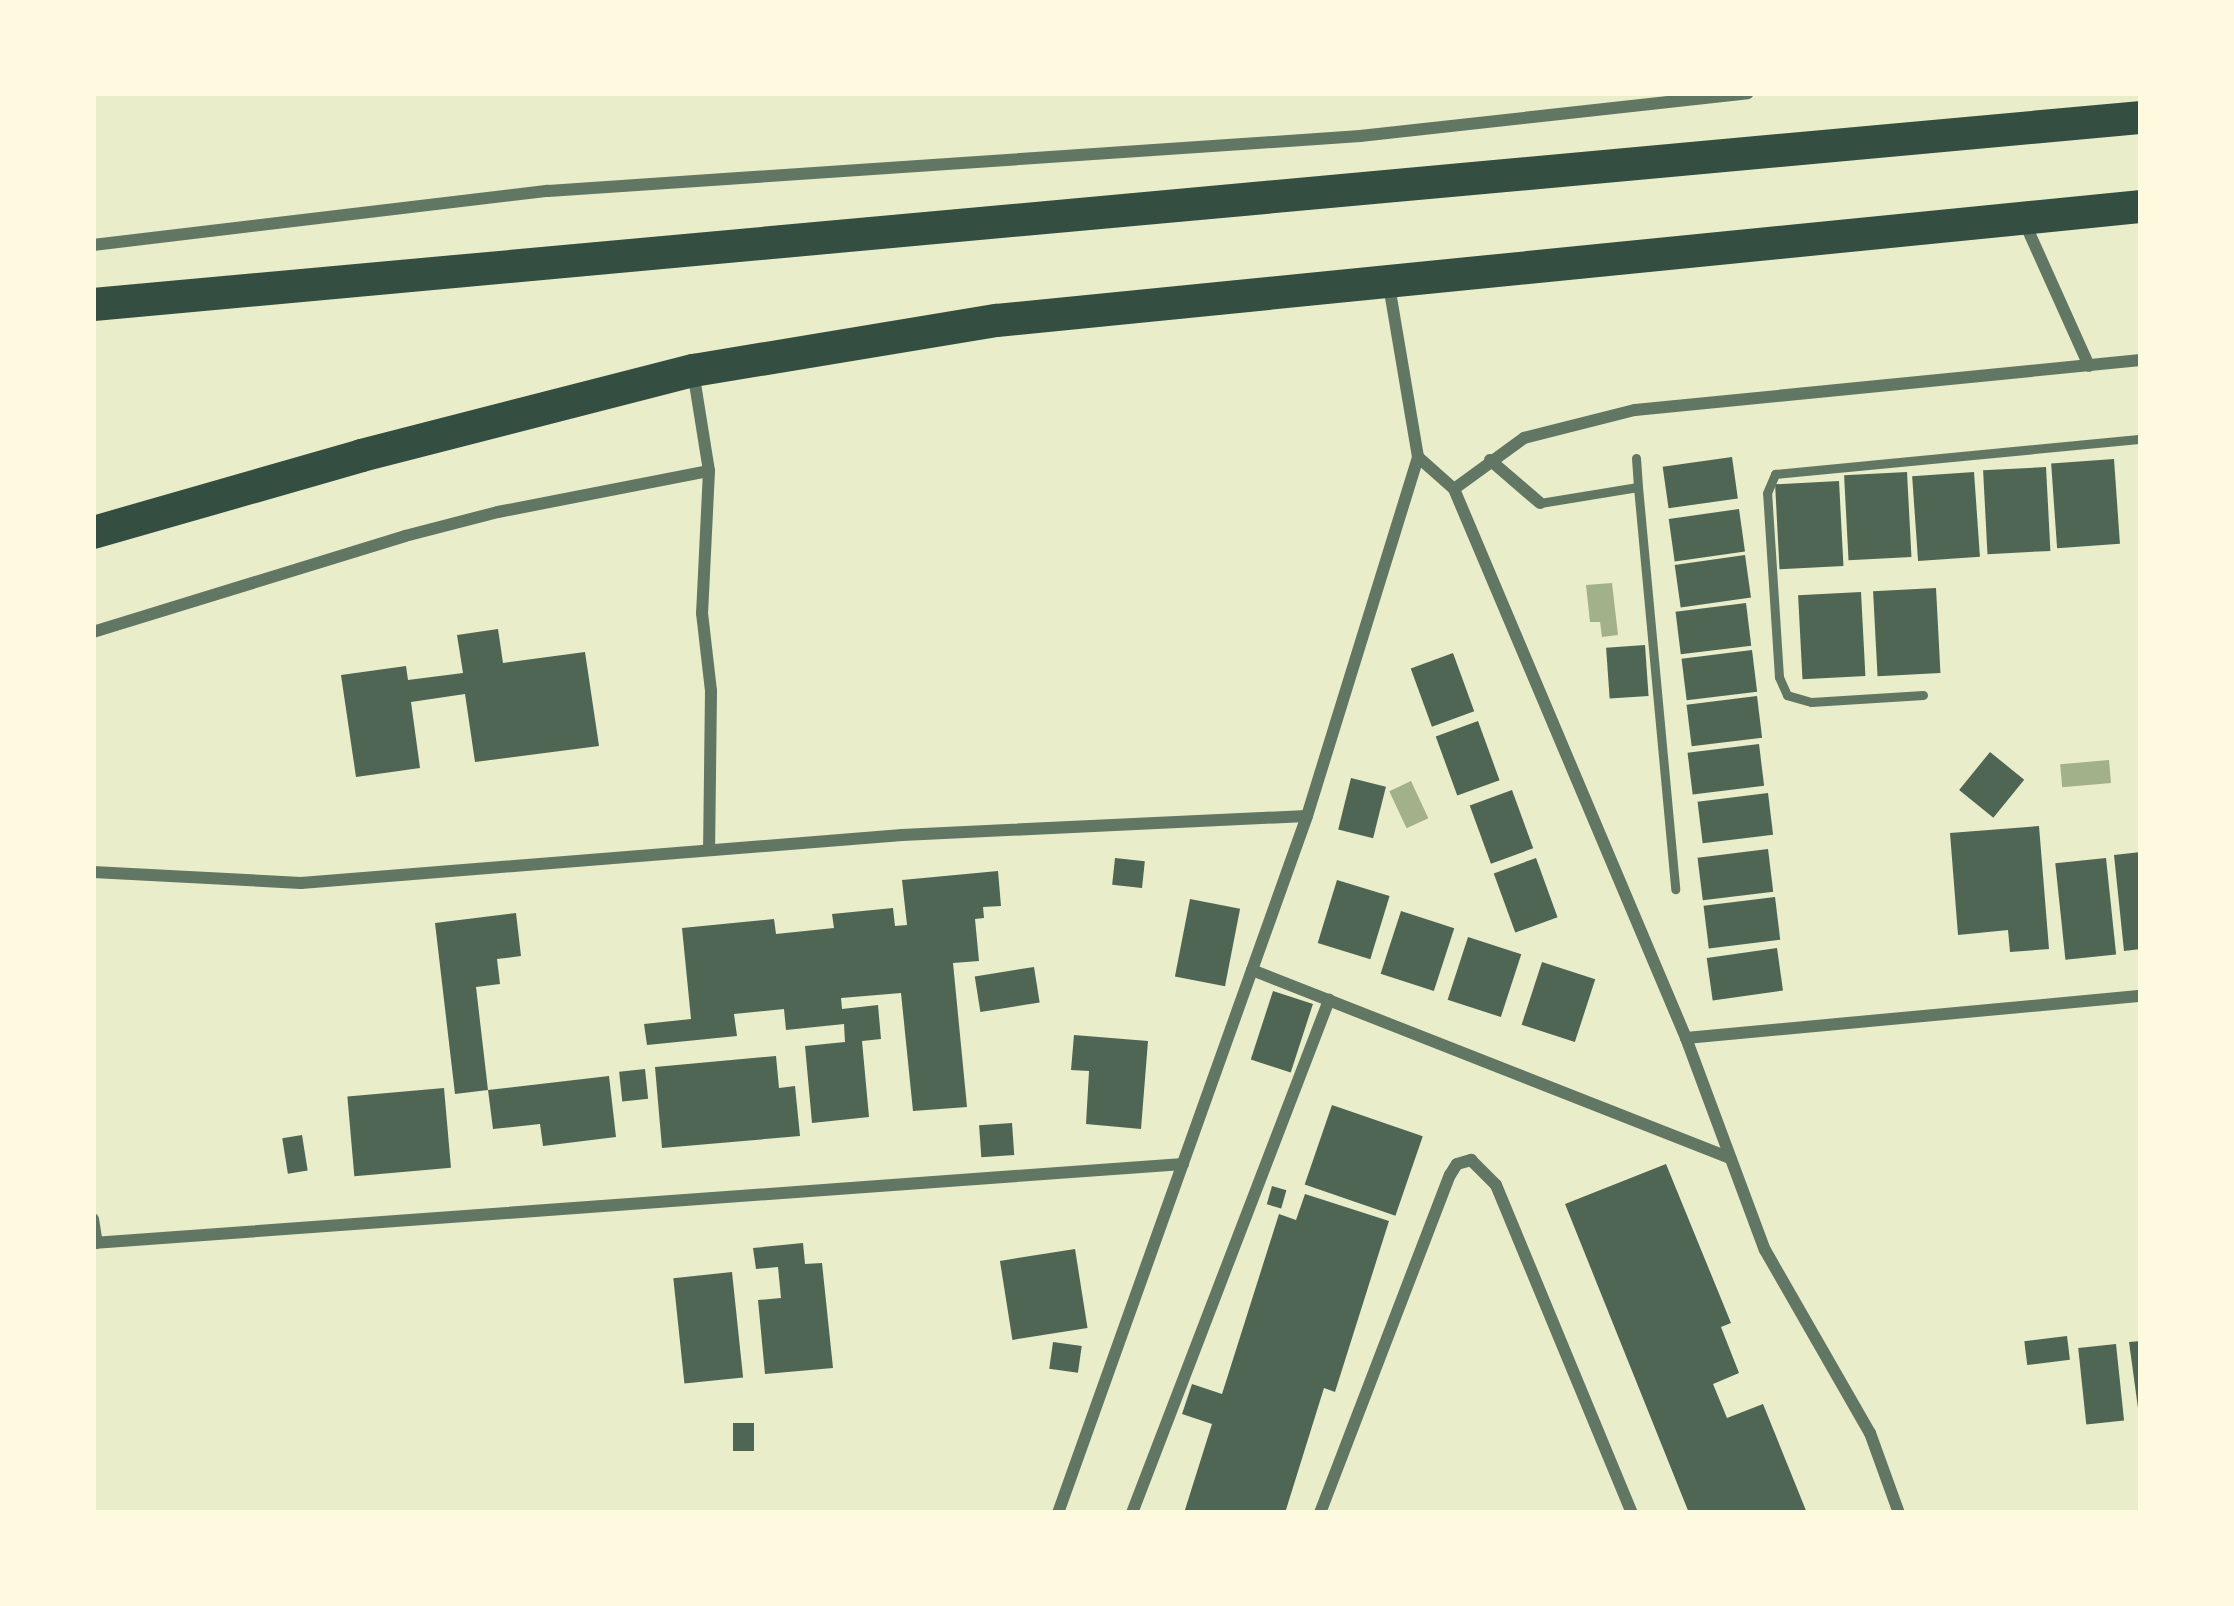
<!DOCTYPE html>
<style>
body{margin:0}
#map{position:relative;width:2234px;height:1606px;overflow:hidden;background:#e9edc9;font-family:Jost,sans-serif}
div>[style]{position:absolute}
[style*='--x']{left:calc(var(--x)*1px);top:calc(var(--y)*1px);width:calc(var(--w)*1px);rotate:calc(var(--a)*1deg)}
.water>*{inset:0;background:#a3b18a;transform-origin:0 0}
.building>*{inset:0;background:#4f6655;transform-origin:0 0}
.service>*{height:9px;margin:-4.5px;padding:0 4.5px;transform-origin:4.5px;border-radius:4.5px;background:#617663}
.minor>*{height:12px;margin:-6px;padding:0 6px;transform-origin:6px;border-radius:6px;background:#617663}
.trunk>*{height:33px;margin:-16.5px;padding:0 16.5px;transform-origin:16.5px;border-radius:16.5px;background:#344e41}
span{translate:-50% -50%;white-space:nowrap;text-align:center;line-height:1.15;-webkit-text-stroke:9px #fefae0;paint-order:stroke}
.frame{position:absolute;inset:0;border:96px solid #fefae0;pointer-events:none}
</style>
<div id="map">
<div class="water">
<div style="clip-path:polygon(1612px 583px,1618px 635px,1602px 637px,1600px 622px,1590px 622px,1586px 585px)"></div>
<div style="left:2109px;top:760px;width:23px;height:49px;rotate:85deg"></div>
<div style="left:1411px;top:781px;width:41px;height:24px;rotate:65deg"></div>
</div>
<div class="building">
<div style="left:1732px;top:457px;width:42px;height:70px;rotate:82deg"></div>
<div style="left:2114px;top:459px;width:85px;height:63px;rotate:86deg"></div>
<div style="left:2046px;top:467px;width:84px;height:63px;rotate:87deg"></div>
<div style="left:1907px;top:472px;width:85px;height:63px;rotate:87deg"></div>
<div style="left:1974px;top:472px;width:85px;height:62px;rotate:86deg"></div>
<div style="left:1839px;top:481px;width:85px;height:64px;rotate:87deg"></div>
<div style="left:1739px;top:509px;width:43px;height:71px;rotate:82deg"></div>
<div style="left:1745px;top:555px;width:43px;height:71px;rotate:82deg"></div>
<div style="left:1936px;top:588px;width:85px;height:63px;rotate:87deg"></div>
<div style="left:1861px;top:592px;width:84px;height:63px;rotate:87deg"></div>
<div style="left:1746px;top:603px;width:43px;height:71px;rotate:83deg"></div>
<div style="clip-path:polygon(498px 629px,503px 663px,585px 652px,599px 746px,475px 762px,465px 694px,411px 702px,420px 768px,356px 777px,341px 675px,406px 666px,408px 680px,463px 673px,457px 635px)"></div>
<div style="left:1645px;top:645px;width:51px;height:39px;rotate:86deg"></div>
<div style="left:1752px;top:650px;width:42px;height:71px;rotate:83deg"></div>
<div style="left:1453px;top:653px;width:62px;height:45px;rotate:70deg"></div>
<div style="left:1757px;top:696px;width:42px;height:71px;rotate:83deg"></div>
<div style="left:1478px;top:721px;width:63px;height:45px;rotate:70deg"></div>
<div style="left:1759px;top:744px;width:42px;height:72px;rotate:83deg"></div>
<div style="left:1990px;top:752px;width:44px;height:49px;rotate:39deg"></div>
<div style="left:1351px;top:778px;width:36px;height:53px;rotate:14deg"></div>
<div style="left:1512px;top:790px;width:62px;height:45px;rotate:70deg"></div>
<div style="left:1768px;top:793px;width:42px;height:71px;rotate:83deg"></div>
<div style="clip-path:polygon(2039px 826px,2049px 949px,2010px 952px,2008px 930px,1958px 935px,1950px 833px)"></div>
<div style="left:1768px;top:849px;width:43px;height:71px;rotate:83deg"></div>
<div style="clip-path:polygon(2141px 852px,2141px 949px,2124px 951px,2114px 855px)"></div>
<div style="left:1115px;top:858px;width:30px;height:27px;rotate:6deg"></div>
<div style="left:1536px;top:858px;width:63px;height:45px;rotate:70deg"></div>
<div style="left:2106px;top:858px;width:97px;height:51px;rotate:84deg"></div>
<div style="clip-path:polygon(998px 871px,1001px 906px,983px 907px,984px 918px,975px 919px,979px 961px,953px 963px,967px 1107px,913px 1111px,901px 993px,841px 998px,842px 1009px,878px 1005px,881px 1039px,862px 1041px,869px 1117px,812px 1123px,805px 1046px,845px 1042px,844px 1024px,786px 1030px,784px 1009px,734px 1014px,737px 1036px,647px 1045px,644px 1024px,691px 1019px,682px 928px,774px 919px,776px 934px,834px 928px,832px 914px,893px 908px,895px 926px,907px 925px,902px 880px)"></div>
<div style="left:1337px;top:880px;width:55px;height:66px;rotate:17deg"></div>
<div style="left:1775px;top:897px;width:43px;height:72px;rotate:83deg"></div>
<div style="left:1190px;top:899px;width:51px;height:79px;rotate:11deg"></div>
<div style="left:1401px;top:911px;width:56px;height:66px;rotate:18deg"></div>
<div style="clip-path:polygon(516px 913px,521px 956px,497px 959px,500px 984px,476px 987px,488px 1090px,455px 1094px,435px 923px)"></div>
<div style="left:1468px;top:937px;width:56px;height:66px;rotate:18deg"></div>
<div style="left:1777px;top:948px;width:43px;height:71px;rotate:82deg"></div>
<div style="left:1542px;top:962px;width:56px;height:66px;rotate:18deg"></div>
<div style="left:1034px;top:967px;width:36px;height:60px;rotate:81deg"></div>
<div style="left:1273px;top:991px;width:42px;height:72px;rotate:18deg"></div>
<div style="clip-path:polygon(1074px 1035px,1148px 1041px,1141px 1129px,1086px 1124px,1089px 1071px,1071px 1070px)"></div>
<div style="clip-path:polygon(776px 1056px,779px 1088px,795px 1086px,800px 1136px,662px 1148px,655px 1067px)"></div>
<div style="left:645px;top:1069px;width:30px;height:26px;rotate:84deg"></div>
<div style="clip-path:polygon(609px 1076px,616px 1137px,543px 1146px,540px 1124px,493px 1129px,488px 1090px)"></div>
<div style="left:444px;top:1088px;width:80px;height:97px;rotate:85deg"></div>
<div style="left:1332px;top:1105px;width:96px;height:84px;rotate:19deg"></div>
<div style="left:1012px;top:1123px;width:32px;height:33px;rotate:86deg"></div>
<div style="left:302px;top:1135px;width:36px;height:20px;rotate:81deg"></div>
<div style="clip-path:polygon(1666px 1164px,1731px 1323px,1721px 1327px,1739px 1373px,1713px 1384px,1727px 1418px,1763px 1404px,1807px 1513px,1689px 1513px,1565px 1204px)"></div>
<div style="left:1272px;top:1186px;width:15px;height:19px;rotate:16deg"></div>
<div style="clip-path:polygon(1305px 1194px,1389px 1221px,1335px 1392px,1324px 1388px,1285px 1513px,1184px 1513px,1212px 1424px,1182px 1414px,1192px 1384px,1222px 1394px,1279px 1214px,1296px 1220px)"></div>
<div style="clip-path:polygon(803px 1243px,805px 1264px,822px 1263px,833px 1368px,765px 1374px,758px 1300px,781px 1298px,778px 1267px,756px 1269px,753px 1248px)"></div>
<div style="left:1075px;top:1249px;width:80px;height:76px;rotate:81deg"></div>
<div style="left:732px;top:1272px;width:106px;height:59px;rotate:84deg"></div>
<div style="left:2067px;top:1336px;width:24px;height:43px;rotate:83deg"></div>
<div style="clip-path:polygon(2141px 1341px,2141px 1407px,2138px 1408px,2129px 1342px)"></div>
<div style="left:1053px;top:1342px;width:29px;height:27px;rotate:8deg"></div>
<div style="left:2116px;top:1344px;width:77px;height:38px;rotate:84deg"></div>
<div style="left:733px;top:1423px;width:21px;height:28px"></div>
</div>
<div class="service">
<div style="--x:1636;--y:458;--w:29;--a:86"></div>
<div style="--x:1540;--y:503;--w:99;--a:-9.3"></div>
<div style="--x:1638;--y:487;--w:404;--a:84.7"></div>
<div style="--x:1923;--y:695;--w:112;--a:176.4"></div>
<div style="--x:1811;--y:702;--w:25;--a:-164"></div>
<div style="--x:1787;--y:695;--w:20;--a:-114"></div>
<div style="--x:1779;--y:677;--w:184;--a:-93.7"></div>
<div style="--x:1767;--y:493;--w:21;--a:-67"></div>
<div style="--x:1775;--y:474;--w:368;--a:-5.5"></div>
</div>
<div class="minor">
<div style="--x:2023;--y:219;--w:161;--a:65.8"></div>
<div style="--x:93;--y:245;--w:458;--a:-6.8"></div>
<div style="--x:548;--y:191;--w:814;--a:-3.87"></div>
<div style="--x:1360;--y:136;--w:390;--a:-6.3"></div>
<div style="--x:693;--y:371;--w:101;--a:80.9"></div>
<div style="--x:709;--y:471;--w:142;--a:92.8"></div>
<div style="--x:702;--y:613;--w:79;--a:83.4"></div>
<div style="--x:711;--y:691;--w:159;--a:90.7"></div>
<div style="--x:1418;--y:457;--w:48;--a:41.6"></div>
<div style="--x:1454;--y:489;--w:596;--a:67.09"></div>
<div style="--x:1686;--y:1038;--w:226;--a:69.6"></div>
<div style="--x:1765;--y:1250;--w:211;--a:60.2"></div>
<div style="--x:1870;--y:1433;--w:85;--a:70.1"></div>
<div style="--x:1490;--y:460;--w:66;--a:40.7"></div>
<div style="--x:1454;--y:489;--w:87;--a:-36.1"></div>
<div style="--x:1524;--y:438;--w:114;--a:-14.2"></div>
<div style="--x:1635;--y:410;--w:508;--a:-5.64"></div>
<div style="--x:93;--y:632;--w:326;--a:-17.1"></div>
<div style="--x:405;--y:536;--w:96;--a:-14.5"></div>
<div style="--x:498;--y:512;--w:215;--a:-11"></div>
<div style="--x:93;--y:872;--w:208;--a:3"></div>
<div style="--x:301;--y:883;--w:603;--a:-4.57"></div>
<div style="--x:902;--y:835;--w:405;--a:-2.7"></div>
<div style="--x:1252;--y:970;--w:514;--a:21.47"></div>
<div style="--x:1686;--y:1038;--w:457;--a:-5.3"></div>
<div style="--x:93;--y:1219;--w:24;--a:81"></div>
<div style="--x:93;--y:1243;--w:1093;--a:-4.15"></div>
<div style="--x:1058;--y:1513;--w:740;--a:-70.34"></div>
<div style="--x:1307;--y:816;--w:376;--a:-72.8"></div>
<div style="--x:1418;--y:457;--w:174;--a:-99.6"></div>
<div style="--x:1132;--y:1513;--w:550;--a:-68.99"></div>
<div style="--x:1320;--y:1513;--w:362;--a:-69"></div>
<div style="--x:1450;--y:1175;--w:13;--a:-58"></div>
<div style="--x:1457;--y:1164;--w:15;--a:-16"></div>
<div style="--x:1471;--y:1160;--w:35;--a:45"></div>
<div style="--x:1496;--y:1185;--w:355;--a:67.5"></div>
</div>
<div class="trunk">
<div style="--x:93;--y:304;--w:2057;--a:-5.22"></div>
<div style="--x:93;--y:532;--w:279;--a:-16"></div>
<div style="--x:361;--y:455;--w:343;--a:-14.4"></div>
<div style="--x:693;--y:370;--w:307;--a:-9.4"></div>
<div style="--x:996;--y:320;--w:1151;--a:-5.69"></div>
</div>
<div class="frame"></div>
</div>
